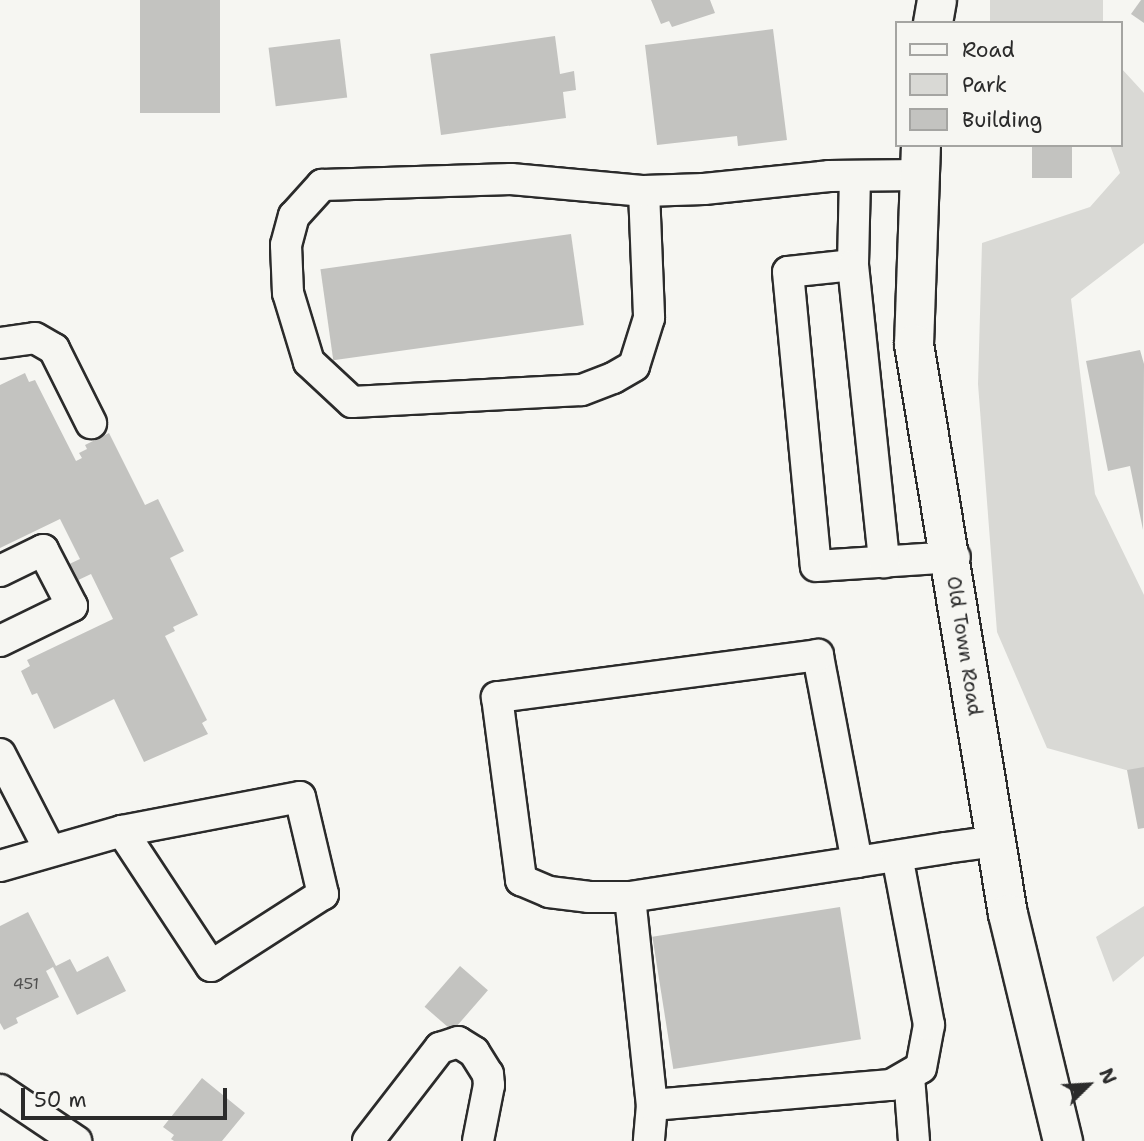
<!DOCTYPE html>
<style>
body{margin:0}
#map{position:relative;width:1144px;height:1141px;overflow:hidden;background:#f6f6f2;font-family:"Shantell Sans",sans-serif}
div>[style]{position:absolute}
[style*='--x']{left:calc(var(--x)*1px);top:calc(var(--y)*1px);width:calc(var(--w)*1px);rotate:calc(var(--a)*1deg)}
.green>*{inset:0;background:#d9d9d5;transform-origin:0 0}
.building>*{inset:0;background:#c3c3c0;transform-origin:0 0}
.roads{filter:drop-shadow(2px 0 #2b2b2b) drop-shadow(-2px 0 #2b2b2b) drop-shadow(0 2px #2b2b2b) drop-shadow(0 -2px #2b2b2b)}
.minor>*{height:30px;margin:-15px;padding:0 15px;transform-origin:15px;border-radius:15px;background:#f6f6f2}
.major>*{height:38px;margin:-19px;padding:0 19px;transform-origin:19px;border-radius:19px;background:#f6f6f2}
span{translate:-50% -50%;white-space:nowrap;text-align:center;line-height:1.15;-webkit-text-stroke:5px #f6f6f2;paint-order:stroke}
.number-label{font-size:16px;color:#515150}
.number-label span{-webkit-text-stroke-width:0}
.street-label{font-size:19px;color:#2b2b2b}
.legend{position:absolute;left:895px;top:21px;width:228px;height:126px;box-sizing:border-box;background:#f6f6f2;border:2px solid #a5a5a2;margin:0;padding:9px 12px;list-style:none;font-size:21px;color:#2b2b2b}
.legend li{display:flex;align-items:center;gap:14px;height:35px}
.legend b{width:35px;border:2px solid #a5a5a2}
.north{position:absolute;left:1053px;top:1050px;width:70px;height:70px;-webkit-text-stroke:5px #f6f6f2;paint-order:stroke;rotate:66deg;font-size:19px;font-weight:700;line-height:28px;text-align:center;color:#2b2b2b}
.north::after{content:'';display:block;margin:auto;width:24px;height:32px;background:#2b2b2b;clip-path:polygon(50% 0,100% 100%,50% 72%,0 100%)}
.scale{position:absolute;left:21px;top:1088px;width:206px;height:32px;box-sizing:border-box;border:4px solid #2b2b2b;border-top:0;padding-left:9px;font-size:21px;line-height:24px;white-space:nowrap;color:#2b2b2b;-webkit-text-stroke:5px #f6f6f2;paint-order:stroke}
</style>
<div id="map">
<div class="green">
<div style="left:990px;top:0;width:113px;height:23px"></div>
<div style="clip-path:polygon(1121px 68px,1144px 93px,1144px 243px,1071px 299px,1095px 494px,1144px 595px,1144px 775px,1047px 748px,997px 632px,978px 384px,982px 243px,1090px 207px,1120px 173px,1110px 145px,1121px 145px)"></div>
<div style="clip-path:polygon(1144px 906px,1144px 956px,1113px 982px,1096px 937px)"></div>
</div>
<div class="building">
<div style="left:140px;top:0;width:80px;height:113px"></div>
<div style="clip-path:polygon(651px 0,710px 0,715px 13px,672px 27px,669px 21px,661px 24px)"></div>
<div style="clip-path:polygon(1141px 0,1144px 0,1144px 23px,1131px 14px)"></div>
<div style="clip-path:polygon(773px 29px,787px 140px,738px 146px,737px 136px,657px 145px,645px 45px)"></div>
<div style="clip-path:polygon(555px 36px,560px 74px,574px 71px,576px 90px,563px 92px,566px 118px,441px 135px,430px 54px)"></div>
<div style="left:340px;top:39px;width:59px;height:72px;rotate:83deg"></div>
<div style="left:1032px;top:145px;width:40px;height:33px"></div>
<div style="left:571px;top:234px;width:92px;height:253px;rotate:82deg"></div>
<div style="clip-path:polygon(1140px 350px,1144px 364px,1143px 530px,1130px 466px,1108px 471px,1086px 361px)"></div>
<div style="clip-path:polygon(25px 373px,29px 382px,35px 380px,76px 461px,82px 458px,79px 453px,87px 449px,85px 445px,109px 433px,145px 505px,158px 499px,184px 551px,170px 558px,198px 615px,173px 627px,175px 631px,165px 636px,207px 720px,202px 723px,208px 734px,144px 762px,114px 699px,54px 729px,37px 693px,32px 695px,21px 671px,30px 666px,27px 660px,113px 619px,91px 574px,72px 583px,65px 566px,80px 559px,60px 519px,0 548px,0 385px)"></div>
<div style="clip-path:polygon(1144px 767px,1144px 828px,1138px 829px,1127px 770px)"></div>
<div style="left:840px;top:907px;width:134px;height:190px;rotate:81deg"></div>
<div style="clip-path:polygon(28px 912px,56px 966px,70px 959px,77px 972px,108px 956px,126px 991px,77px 1015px,53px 967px,46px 971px,59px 997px,16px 1018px,18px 1023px,4px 1030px,0 1023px,0 926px)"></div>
<div style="left:460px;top:966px;width:37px;height:54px;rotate:41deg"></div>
<div style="clip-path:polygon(202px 1078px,245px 1113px,222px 1141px,174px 1141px,171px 1139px,174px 1135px,163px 1127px)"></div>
</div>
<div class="roads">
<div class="minor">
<div style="--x:855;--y:176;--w:89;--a:91.3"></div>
<div style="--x:853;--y:265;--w:65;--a:173.9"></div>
<div style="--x:788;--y:272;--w:295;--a:84.6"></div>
<div style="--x:816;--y:566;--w:139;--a:-3.7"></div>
<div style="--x:644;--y:191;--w:127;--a:87.7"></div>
<div style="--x:649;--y:318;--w:50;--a:107.4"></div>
<div style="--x:634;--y:366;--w:24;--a:150"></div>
<div style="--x:613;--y:378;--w:34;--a:159"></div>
<div style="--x:581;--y:390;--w:229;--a:177"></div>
<div style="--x:352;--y:402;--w:59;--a:-137.1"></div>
<div style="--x:309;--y:362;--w:72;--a:-106.9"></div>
<div style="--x:288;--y:293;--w:48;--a:-92.4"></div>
<div style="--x:286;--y:245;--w:30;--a:-75"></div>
<div style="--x:294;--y:216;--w:42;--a:-47.9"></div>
<div style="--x:322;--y:185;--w:189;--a:-1.8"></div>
<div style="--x:511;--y:179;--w:134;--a:5.2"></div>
<div style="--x:644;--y:191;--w:60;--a:-1.9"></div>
<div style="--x:704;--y:189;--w:126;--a:-5.9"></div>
<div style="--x:829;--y:176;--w:91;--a:-0.6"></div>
<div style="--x:853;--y:265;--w:299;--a:84"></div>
<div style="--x:0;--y:343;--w:35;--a:-8"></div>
<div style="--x:35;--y:338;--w:22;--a:30"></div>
<div style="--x:54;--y:349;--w:83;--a:63.4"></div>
<div style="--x:0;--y:571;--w:48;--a:-26"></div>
<div style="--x:43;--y:550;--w:63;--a:62.6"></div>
<div style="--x:72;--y:606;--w:80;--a:154.1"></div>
<div style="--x:0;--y:754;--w:109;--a:62.7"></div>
<div style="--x:857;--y:862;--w:211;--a:-100.7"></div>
<div style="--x:818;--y:655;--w:324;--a:172.5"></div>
<div style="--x:497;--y:697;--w:185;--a:82.5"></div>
<div style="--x:521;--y:880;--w:30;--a:23"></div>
<div style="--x:549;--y:892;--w:39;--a:7"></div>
<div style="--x:588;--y:897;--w:42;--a:0"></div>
<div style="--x:630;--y:897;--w:230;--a:-8.8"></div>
<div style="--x:857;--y:862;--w:89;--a:-9"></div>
<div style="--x:945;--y:848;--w:51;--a:-7.8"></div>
<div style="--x:0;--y:866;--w:127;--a:-16"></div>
<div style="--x:122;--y:831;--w:181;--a:-10.8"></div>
<div style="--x:300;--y:797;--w:100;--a:76.7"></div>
<div style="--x:323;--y:894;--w:133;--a:147.3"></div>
<div style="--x:211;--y:966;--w:162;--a:-123.4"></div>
<div style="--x:630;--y:897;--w:209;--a:84"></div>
<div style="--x:652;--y:1105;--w:36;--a:95"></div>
<div style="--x:909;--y:1076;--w:65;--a:85.6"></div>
<div style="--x:0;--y:1090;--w:92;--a:33.9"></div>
<div style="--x:652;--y:1105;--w:240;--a:-4.8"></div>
<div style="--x:891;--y:1085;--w:34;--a:-30"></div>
<div style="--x:921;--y:1068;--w:44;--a:-79.5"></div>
<div style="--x:929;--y:1025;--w:172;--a:-100.7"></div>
<div style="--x:368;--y:1141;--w:118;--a:-52.3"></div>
<div style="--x:440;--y:1048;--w:19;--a:-18"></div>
<div style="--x:458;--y:1042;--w:19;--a:32"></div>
<div style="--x:474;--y:1052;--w:26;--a:58"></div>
<div style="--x:488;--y:1074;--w:11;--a:85"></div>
<div style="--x:489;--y:1085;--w:57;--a:101.1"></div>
</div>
<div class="major">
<div style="--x:933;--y:23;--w:23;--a:-80"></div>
<div style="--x:921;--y:145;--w:199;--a:92"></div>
<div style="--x:914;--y:344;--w:578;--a:80.64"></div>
<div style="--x:1008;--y:914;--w:234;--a:76.4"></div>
</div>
</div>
<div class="number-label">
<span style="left:26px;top:984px">451</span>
</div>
<div class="street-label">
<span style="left:964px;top:646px;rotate:81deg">Old Town Road</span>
</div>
<ul class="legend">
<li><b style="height:9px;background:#f6f6f2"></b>Road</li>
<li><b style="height:19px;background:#d9d9d5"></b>Park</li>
<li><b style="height:19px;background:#c3c3c0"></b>Building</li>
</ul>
<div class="north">N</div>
<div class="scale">50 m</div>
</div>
